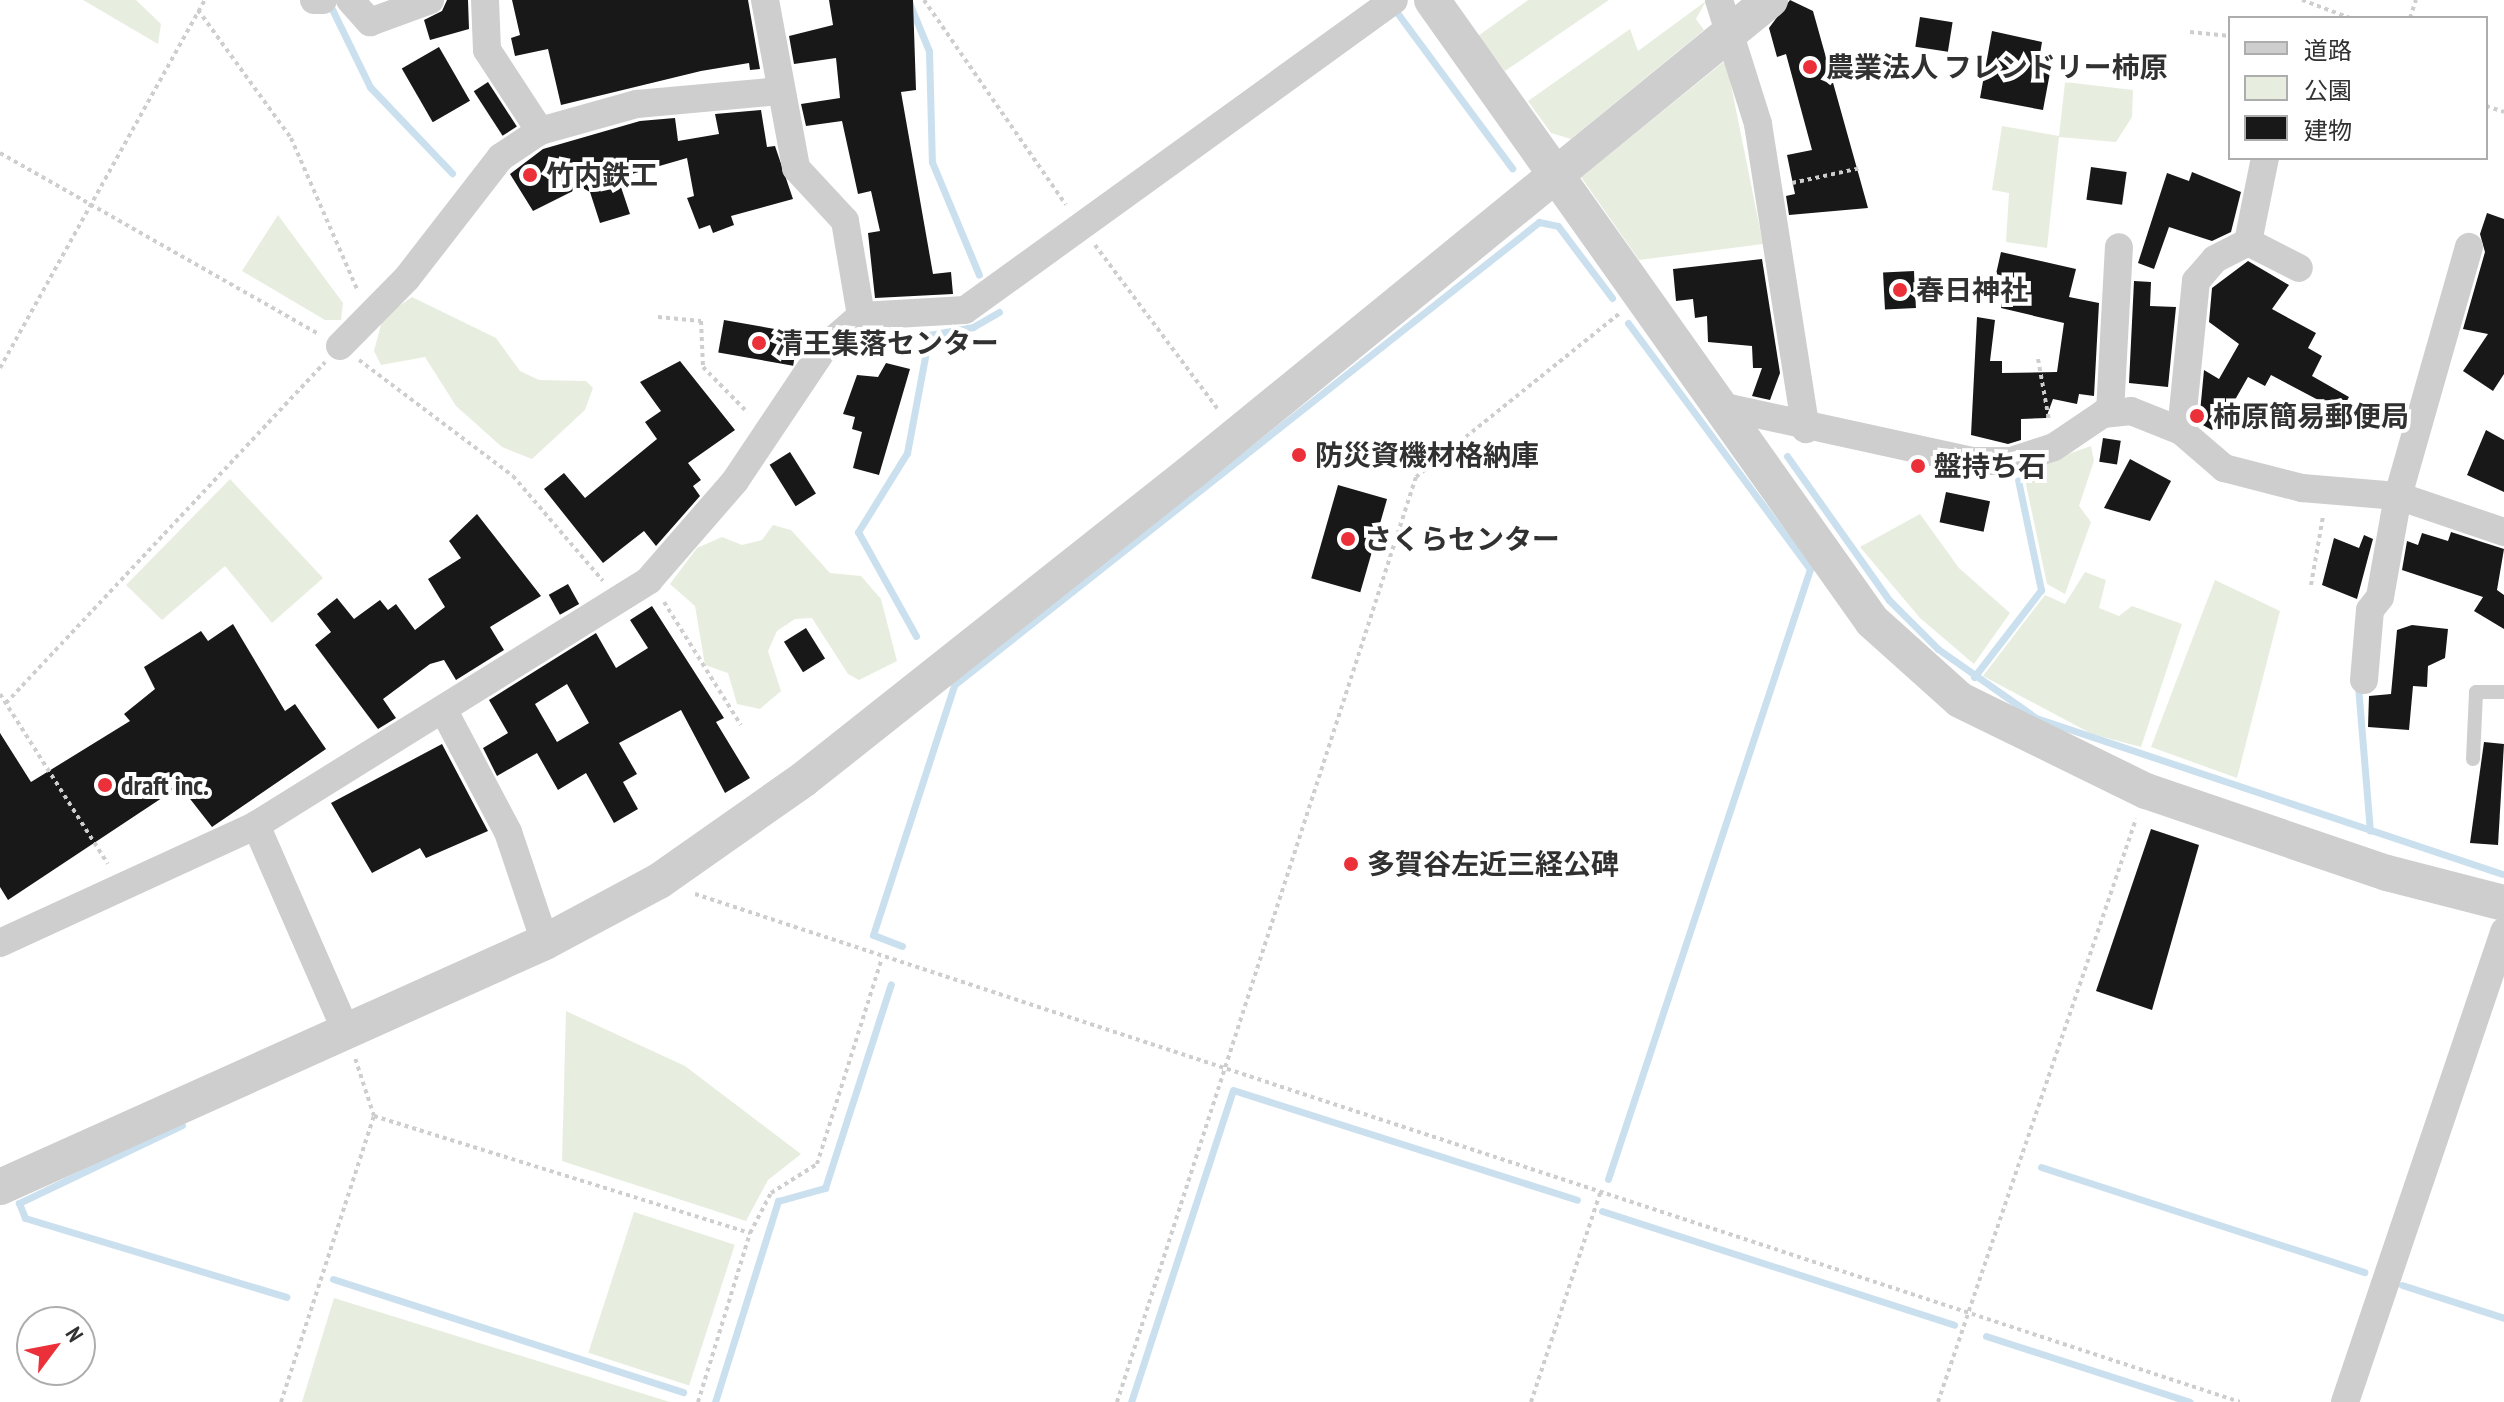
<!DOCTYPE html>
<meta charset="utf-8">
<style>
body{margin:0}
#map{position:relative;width:2504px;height:1402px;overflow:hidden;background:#fff;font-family:"PT Sans Narrow","Noto Sans JP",sans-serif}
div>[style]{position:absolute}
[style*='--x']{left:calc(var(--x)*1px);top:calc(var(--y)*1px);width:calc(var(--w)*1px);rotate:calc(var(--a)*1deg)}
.green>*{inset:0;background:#e7eedf;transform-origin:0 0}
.stream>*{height:7px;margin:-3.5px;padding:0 3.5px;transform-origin:3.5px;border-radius:3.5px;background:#cbe0ee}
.building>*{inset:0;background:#181818;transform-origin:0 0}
.path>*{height:4px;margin-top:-2px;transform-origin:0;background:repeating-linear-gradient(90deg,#cecece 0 4px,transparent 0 8px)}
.service>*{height:14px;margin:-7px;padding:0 7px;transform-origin:7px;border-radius:7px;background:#cecece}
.minor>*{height:28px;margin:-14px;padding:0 14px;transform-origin:14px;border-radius:14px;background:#cecece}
.tertiary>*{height:36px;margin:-18px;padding:0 18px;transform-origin:18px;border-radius:18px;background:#cecece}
.dots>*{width:22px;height:22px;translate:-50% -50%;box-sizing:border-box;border:4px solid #fff;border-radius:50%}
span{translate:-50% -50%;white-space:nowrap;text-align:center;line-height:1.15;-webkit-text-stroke:8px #fff;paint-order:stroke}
.poi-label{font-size:28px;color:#313131;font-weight:700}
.left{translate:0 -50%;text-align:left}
.legend{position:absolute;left:2228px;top:16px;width:260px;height:144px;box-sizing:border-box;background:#fff;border:2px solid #adadad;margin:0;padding:10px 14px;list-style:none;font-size:24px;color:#313131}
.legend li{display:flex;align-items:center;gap:16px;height:40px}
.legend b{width:40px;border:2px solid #adadad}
.north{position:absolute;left:16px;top:1306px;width:80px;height:80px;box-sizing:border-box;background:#fff;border:2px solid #adadad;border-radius:50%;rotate:58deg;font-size:22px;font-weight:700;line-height:32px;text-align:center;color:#313131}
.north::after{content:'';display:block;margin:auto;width:28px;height:36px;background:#eb3039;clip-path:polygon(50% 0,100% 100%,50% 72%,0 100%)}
</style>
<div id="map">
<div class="green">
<div style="clip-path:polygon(83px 0,136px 0,161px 24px,158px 44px)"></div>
<div style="clip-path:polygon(1528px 0,1609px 0,1505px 71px,1478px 36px)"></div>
<div style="clip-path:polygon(1706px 1px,1696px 19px,1704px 30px,1571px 139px,1551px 133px,1528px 101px,1630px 29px,1638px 51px)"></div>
<div style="clip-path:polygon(1726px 60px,1763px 244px,1639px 260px,1581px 177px)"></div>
<div style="clip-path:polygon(2065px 82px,2133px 90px,2132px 117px,2116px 142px,2059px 137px,2047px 248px,2006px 242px,2009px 193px,1992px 190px,2002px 126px,2059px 136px)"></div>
<div style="clip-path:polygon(278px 215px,343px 303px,341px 320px,325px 320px,242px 271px)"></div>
<div style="clip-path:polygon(412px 297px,496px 338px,520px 371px,539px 380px,586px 381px,593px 388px,585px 410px,532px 459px,502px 447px,456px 406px,425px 357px,381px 365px,374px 351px,383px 317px)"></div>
<div style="clip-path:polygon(2091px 446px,2094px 461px,2079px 506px,2091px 522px,2065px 594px,2047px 584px,2023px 470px)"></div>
<div style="clip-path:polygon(230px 479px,323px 578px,272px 623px,225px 566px,162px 620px,126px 585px)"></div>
<div style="clip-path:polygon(1920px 514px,1959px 568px,2010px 613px,1974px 664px,1920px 618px,1860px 547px)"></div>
<div style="clip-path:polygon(773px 525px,791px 530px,830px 573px,861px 576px,881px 599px,897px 661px,859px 680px,848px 674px,812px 618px,795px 619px,777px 631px,768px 651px,781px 691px,760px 709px,737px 704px,728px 673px,705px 665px,695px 606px,670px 584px,697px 548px,722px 537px,742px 545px,762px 540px)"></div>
<div style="clip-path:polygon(2085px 572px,2106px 580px,2099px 608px,2119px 616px,2132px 606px,2182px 624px,2141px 747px,2092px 734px,1983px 676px,2045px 595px,2065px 604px)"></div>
<div style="clip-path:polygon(2215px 580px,2280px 611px,2237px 778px,2151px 747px)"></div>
<div style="clip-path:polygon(566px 1011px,685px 1066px,801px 1154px,768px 1180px,746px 1221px,562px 1161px)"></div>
<div style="left:634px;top:1212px;width:106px;height:148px;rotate:18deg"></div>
<div style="clip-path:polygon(334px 1298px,670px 1402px,302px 1402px)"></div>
</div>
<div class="stream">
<div style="--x:908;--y:0;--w:55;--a:67.6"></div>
<div style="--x:929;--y:51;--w:111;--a:88.5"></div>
<div style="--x:932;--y:162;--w:122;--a:67.4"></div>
<div style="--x:330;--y:5;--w:91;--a:64"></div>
<div style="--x:370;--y:87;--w:119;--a:46.4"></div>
<div style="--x:1398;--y:14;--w:192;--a:53.5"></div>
<div style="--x:1787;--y:456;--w:176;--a:54.7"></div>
<div style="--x:1889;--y:600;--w:69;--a:45"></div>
<div style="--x:1938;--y:649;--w:120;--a:35.1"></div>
<div style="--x:2036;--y:718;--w:491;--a:18.5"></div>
<div style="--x:916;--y:636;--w:119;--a:-119.1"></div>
<div style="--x:858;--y:532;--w:93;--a:-58.2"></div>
<div style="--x:907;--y:453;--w:120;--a:-79.4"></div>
<div style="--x:929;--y:335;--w:45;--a:-10.3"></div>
<div style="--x:973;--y:327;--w:30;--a:-30"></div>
<div style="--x:1974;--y:677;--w:110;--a:-52.4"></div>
<div style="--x:2041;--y:590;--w:112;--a:-101.8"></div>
<div style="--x:2358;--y:686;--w:145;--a:85.3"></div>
<div style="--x:902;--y:946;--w:31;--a:-159"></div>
<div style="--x:873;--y:935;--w:263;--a:-72"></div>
<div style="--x:954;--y:685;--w:746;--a:-38.36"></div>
<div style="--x:1539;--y:222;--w:19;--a:12"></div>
<div style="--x:1558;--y:226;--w:90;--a:53.1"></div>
<div style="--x:182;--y:1125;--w:181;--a:154.4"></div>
<div style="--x:19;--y:1203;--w:16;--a:68"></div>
<div style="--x:25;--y:1218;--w:273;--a:16.8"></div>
<div style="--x:2041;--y:1167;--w:340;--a:18"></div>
<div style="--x:1608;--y:1179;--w:643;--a:-71.68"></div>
<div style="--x:1810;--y:569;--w:306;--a:-126.5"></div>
<div style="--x:1602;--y:1211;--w:370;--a:17.9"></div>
<div style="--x:333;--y:1279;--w:368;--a:17.9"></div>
<div style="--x:2402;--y:1285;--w:107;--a:17.9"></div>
<div style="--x:1986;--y:1336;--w:214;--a:17.9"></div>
<div style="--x:715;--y:1402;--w:211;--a:-72.6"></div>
<div style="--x:778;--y:1201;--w:49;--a:-15.5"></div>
<div style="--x:825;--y:1188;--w:214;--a:-72.1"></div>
<div style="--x:1131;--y:1402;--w:328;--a:-71.9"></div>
<div style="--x:1233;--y:1090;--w:361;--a:17.7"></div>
</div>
<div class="building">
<div style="clip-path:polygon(447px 0,468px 0,469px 29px,430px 40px,424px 20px,442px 11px)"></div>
<div style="clip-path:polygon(512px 0,748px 0,760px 69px,750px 70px,749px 63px,701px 71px,561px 105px,548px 49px,515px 56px,511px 38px,520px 35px)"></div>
<div style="clip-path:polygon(829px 0,913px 0,916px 90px,901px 92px,933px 274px,951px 272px,953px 294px,875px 298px,868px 233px,880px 231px,871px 191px,858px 194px,842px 121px,806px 126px,801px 104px,840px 98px,836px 58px,794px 64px,789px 36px,833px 25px)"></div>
<div style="clip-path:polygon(1790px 0,1813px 11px,1868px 208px,1789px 215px,1786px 196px,1795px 194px,1787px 155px,1812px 150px,1786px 54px,1777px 57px,1769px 28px)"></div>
<div style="left:1920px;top:17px;width:33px;height:30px;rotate:9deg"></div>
<div style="clip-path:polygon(1992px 31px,2042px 42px,2039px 60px,2052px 62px,2043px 110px,1980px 98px)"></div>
<div style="left:439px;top:47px;width:62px;height:43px;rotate:60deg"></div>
<div style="left:488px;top:82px;width:53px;height:17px;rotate:57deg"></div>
<div style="clip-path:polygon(761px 110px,767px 147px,775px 146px,793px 199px,731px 216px,734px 225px,713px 233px,710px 225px,699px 229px,687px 198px,694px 196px,687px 158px,618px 178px,630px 214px,600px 223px,590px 192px,581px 187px,533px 211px,510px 174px,543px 149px,640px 121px,675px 118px,678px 141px,719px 134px,715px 114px)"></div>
<div style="left:2091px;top:167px;width:36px;height:33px;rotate:8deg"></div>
<div style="clip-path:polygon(2192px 172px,2241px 192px,2231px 232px,2212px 241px,2169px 227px,2154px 269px,2138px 263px,2167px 173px,2189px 181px)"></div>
<div style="clip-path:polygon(2487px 213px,2504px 219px,2504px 374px,2493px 391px,2463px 371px,2488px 334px,2463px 329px,2485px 252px,2480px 234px)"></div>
<div style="clip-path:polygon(2001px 252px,2076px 269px,2069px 297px,2099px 303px,2094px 396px,2079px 394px,2077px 404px,2053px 399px,2046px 418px,2021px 419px,2021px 440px,2008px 444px,1971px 435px,1977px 317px,1995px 320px,1990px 361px,2002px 361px,2002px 373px,2057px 372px,2064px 323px,2001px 308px,2007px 277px,1996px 274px)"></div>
<div style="clip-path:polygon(1762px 259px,1780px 373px,1770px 400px,1752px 396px,1762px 368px,1753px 368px,1752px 346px,1708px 342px,1707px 316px,1695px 318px,1693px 299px,1676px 301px,1673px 269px)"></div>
<div style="clip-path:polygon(2248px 261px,2289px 285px,2272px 309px,2316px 333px,2308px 348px,2322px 356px,2312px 376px,2349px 397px,2341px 412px,2271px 375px,2265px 386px,2248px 377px,2223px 421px,2212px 430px,2199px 423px,2204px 370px,2219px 379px,2239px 344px,2209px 322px,2212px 288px)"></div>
<div style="left:1914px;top:271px;width:37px;height:31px;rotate:87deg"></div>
<div style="clip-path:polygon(2134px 281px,2151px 282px,2150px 306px,2176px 307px,2168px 387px,2129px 383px)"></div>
<div style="left:724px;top:320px;width:76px;height:33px;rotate:10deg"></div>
<div style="clip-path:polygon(680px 361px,735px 430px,688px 463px,701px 480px,693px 486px,700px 496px,656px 546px,644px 531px,603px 563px,544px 489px,564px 473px,585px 498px,657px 439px,645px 422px,661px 411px,640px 382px)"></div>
<div style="clip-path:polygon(886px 363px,910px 369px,879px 475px,853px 468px,862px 432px,852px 429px,855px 417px,843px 414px,857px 375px,878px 377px)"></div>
<div style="clip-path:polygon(2486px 430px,2504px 440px,2504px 492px,2467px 475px)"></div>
<div style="left:2103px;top:438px;width:18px;height:24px;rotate:9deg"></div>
<div style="left:790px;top:452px;width:49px;height:24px;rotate:58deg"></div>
<div style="clip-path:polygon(2130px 459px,2171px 481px,2150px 521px,2104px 508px)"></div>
<div style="left:1338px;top:485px;width:51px;height:97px;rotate:16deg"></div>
<div style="left:1946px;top:492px;width:45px;height:31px;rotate:12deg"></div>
<div style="clip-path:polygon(477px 514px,541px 596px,490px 627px,504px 650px,456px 680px,444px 660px,430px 664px,383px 699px,396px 718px,378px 729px,315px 645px,331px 632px,317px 614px,337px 598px,354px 619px,380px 600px,388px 610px,396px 604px,415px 630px,445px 607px,428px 579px,461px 558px,449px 541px)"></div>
<div style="clip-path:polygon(2451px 532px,2504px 549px,2497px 590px,2504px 595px,2504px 629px,2474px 611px,2483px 597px,2402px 570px,2407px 541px,2418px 545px,2422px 533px,2448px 541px)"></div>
<div style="clip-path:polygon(2364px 535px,2373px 539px,2357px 599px,2322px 585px,2334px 538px,2359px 548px)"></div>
<div style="left:568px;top:584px;width:23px;height:22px;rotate:61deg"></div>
<div style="clip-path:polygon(evenodd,652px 606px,724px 718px,716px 722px,750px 778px,725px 793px,681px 710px,619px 743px,637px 774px,623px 782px,638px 809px,614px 823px,586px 773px,558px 790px,537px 753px,497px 776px,483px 748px,508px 733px,489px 700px,596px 633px,616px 668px,648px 648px,630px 620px,652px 606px,567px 684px,589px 723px,557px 742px,535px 704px,567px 684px)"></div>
<div style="clip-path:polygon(233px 624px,285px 711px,295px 704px,326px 749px,212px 827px,180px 786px,8px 900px,0 887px,0 733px,31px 782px,130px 721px,124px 714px,155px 689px,144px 667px,201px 631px,208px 641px)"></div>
<div style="clip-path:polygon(2412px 625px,2448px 629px,2445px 658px,2428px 666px,2427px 687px,2413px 686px,2409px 730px,2368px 727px,2369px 696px,2391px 694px,2397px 630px)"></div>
<div style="left:806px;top:628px;width:36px;height:26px;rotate:58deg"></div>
<div style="clip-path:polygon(2484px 742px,2504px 744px,2498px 845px,2470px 843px)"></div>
<div style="clip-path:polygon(442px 744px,488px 831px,426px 858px,420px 848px,372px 873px,331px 803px)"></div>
<div style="clip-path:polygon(2151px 829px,2199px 845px,2152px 1010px,2096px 991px)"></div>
</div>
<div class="path">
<div style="--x:924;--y:0;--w:249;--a:55.3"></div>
<div style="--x:2302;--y:0;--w:51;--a:20.6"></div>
<div style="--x:198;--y:10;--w:158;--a:54"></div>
<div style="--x:291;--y:138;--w:167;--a:66.4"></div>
<div style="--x:2410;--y:18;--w:19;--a:-72"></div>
<div style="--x:2190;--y:32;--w:40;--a:5.7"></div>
<div style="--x:2486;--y:106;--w:19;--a:18"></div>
<div style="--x:0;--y:153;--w:366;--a:29.6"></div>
<div style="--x:1792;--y:183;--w:71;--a:-12.3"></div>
<div style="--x:1095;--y:245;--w:207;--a:53.2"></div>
<div style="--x:658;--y:317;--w:43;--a:5.3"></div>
<div style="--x:701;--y:321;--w:46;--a:87.5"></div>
<div style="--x:703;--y:367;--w:64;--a:45.6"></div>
<div style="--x:2038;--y:359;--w:62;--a:79.8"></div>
<div style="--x:359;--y:360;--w:193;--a:37"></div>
<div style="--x:513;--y:476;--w:138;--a:49.4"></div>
<div style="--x:0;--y:368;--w:421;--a:-60.9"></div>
<div style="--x:2311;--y:585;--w:70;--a:-80.1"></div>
<div style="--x:664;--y:602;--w:145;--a:58"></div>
<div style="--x:0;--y:694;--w:201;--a:57.6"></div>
<div style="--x:6;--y:703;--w:467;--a:-46.9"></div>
<div style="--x:695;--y:894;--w:1626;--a:18.2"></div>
<div style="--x:374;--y:1116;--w:394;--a:17.3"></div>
<div style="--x:281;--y:1402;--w:301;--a:-72"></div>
<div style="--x:374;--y:1116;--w:61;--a:-108.1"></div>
<div style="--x:698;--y:1402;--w:177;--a:-72.9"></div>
<div style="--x:750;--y:1233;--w:45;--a:-62.3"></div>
<div style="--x:771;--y:1193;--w:54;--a:-32.2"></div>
<div style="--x:817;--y:1164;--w:216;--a:-72.5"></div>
<div style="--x:1117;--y:1402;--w:972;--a:-72.09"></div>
<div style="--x:1416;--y:477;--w:262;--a:-38.8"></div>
<div style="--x:1531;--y:1402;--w:220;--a:-71.7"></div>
<div style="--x:1938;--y:1402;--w:616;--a:-71.24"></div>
</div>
<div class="service">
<div style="--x:2473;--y:759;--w:67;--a:-87.4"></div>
<div style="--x:2476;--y:692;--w:28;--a:0"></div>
</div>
<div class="minor">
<div style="--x:314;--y:0;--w:9;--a:0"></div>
<div style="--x:350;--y:0;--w:30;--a:48"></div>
<div style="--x:370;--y:22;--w:64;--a:-20.1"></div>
<div style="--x:485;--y:0;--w:50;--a:87.7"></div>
<div style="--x:487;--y:50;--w:97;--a:56.8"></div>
<div style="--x:765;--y:0;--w:171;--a:79.5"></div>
<div style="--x:796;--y:168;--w:72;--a:47.2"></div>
<div style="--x:845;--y:221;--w:96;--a:80.4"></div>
<div style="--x:1719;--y:0;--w:130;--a:72.5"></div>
<div style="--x:1758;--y:124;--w:309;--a:81.1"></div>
<div style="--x:2248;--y:242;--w:86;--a:-78.6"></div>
<div style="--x:340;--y:346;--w:95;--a:-45.4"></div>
<div style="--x:407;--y:278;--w:153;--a:-52.2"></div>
<div style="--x:501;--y:157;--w:47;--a:-33.7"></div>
<div style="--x:540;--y:131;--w:101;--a:-15.6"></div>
<div style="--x:637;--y:104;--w:145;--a:-5.2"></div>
<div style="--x:1720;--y:406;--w:258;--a:12.3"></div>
<div style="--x:1972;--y:461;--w:39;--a:0"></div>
<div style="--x:2011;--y:461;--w:45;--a:-18"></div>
<div style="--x:2054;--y:447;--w:59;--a:-34"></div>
<div style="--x:2103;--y:414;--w:28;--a:-6"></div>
<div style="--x:2131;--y:411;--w:54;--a:21.8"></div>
<div style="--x:2181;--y:431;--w:57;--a:40.7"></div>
<div style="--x:2224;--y:468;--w:81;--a:14.4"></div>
<div style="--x:2302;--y:488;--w:96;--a:4.8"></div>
<div style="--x:2398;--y:496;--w:112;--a:18.8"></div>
<div style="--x:2110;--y:412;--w:165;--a:-86.9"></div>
<div style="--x:2181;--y:431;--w:151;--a:-84.3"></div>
<div style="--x:2196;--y:281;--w:29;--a:-49"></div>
<div style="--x:2215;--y:259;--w:37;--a:-27"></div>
<div style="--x:2248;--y:242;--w:57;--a:27"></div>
<div style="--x:2364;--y:680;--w:70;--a:-85.1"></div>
<div style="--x:2370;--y:610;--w:16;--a:-52"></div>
<div style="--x:2380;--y:597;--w:103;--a:-79.9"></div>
<div style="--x:2398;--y:496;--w:259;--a:-74.1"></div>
<div style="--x:444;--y:711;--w:137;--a:62.1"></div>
<div style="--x:508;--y:832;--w:116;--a:71.4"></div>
<div style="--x:256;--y:825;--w:227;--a:66.4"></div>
<div style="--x:0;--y:943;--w:282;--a:-24.7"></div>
<div style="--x:256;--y:825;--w:463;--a:-31.9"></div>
<div style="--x:649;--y:580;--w:131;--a:-49"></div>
<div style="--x:735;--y:481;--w:160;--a:-56.2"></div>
<div style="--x:824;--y:348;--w:49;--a:-40.9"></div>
<div style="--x:861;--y:316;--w:104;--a:-3.3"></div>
<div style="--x:965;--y:310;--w:529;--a:-35.85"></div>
<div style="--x:2345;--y:1402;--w:497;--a:-71.3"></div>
</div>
<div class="tertiary">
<div style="--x:1432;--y:0;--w:761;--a:54.68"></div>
<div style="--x:1872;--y:621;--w:118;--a:41.9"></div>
<div style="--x:1960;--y:700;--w:207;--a:26.1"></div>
<div style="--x:2146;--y:791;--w:255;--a:18.8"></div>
<div style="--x:2387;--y:873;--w:121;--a:14.4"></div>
<div style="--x:0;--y:1187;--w:598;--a:-24.21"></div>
<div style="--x:545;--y:942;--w:129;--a:-28.2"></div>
<div style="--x:659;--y:881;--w:177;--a:-35.1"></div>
<div style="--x:804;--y:779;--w:491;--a:-38.4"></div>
<div style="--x:1189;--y:474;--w:750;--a:-39.21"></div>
</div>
<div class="dots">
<div style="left:1810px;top:67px;background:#eb3039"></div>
<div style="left:530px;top:175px;background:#eb3039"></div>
<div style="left:1900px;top:290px;background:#eb3039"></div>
<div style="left:759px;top:343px;background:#eb3039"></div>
<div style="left:2197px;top:416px;background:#eb3039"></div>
<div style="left:1299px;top:455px;background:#eb3039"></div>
<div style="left:1918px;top:466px;background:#eb3039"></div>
<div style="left:1348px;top:539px;background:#eb3039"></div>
<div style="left:105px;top:785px;background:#eb3039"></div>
<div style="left:1351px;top:864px;background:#eb3039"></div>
</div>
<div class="poi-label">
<span class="left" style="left:1826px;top:67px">農業法人 フレンドリー柿原</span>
<span class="left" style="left:546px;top:175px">竹内鉄工</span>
<span class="left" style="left:1916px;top:290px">春日神社</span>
<span class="left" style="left:775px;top:343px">清王集落センター</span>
<span class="left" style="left:2213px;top:416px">柿原簡易郵便局</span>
<span class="left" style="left:1315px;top:455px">防災資機材格納庫</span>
<span class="left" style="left:1934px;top:466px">盤持ち石</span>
<span class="left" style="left:1364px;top:539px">さくらセンター</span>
<span class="left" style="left:121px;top:785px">draft inc.</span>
<span class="left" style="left:1367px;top:864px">多賀谷左近三経公碑</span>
</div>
<ul class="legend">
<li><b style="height:10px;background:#cecece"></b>道路</li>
<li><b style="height:22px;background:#e7eedf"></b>公園</li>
<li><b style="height:22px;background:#181818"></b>建物</li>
</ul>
<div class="north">N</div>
</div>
